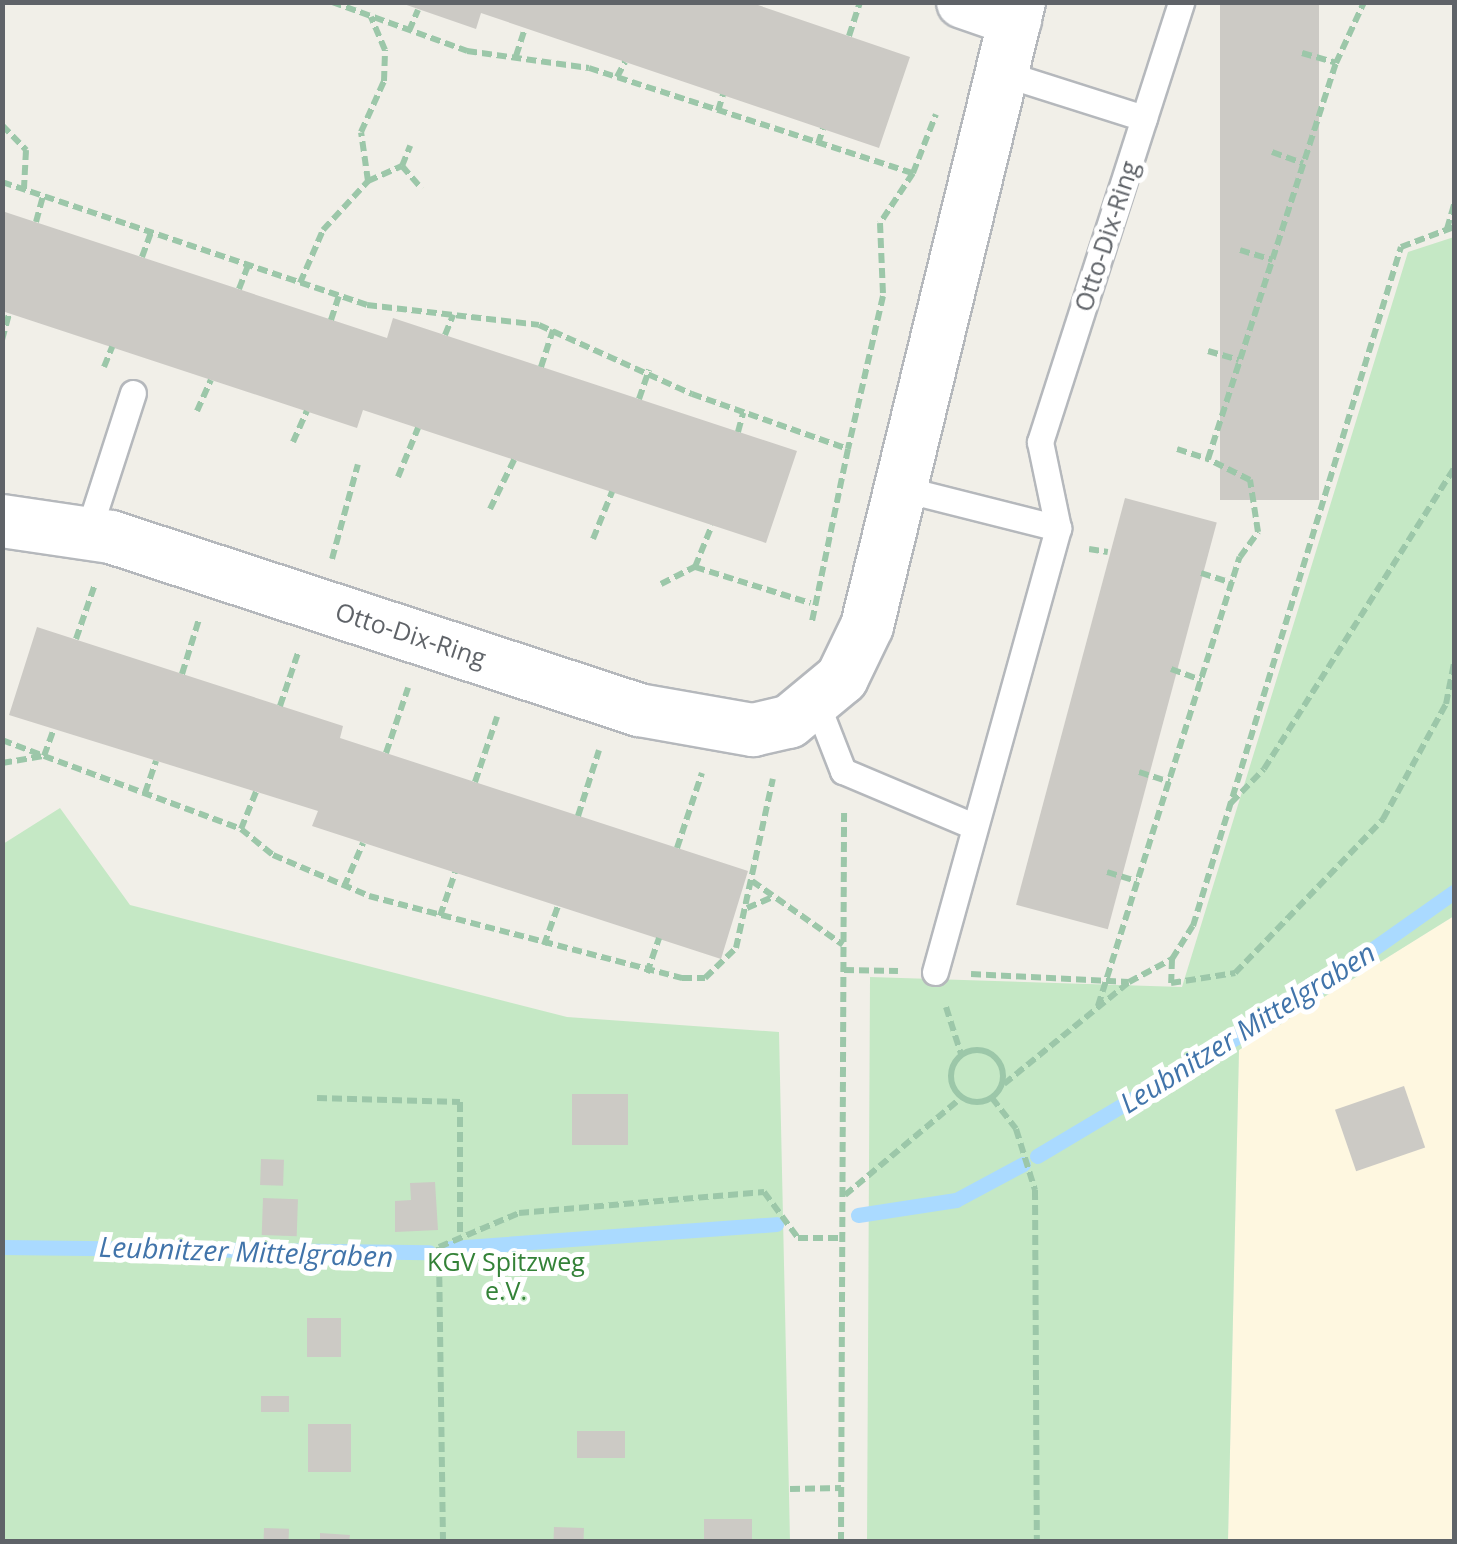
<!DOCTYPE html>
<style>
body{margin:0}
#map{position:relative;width:1457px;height:1544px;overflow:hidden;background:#f1efe8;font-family:"Open Sans",sans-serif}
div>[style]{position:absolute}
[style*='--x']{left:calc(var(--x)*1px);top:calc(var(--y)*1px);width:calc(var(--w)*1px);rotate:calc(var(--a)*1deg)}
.commercial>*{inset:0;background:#fef7e0}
.green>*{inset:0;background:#c5e8c5}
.stream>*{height:15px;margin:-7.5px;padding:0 7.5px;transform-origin:7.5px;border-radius:7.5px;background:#aadaff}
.building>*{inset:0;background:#cccac5;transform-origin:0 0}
.path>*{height:6px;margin-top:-3px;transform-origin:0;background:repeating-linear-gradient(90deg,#9cc7a9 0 10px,transparent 0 15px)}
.path>.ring{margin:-3px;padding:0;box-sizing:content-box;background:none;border:6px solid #9cc7a9;border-radius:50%}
.roads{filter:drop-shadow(2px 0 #b5b8bc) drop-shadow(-2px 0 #b5b8bc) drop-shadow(0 2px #b5b8bc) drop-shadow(0 -2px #b5b8bc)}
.lane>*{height:25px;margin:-12.5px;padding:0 12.5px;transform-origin:12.5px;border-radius:12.5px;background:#fff}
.street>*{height:52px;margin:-26px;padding:0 26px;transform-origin:26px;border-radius:26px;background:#fff}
span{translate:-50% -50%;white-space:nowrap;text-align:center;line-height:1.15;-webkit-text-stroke:10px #fff;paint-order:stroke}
.street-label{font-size:25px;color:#5f6368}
.park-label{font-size:25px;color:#348238}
.water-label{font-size:28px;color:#4174aa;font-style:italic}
.frame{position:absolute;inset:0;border:5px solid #5f6368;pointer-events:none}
</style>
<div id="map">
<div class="commercial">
<div style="clip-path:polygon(1454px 916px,1454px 1541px,1228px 1542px,1239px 1050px)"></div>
</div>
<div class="green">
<div style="clip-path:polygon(1454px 237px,1454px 916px,1239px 1050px,1228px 1541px,867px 1542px,870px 977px,1182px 987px,1408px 252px)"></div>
<div style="clip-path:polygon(60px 808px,130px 905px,567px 1017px,779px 1032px,790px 1541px,3px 1542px,3px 844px)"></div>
</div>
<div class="stream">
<div style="--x:1037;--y:1156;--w:320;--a:-30.8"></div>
<div style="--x:1312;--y:992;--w:174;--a:-35.2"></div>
<div style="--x:858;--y:1215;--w:99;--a:-8.7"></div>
<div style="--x:956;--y:1200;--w:76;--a:-28.2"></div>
<div style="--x:2;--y:1247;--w:427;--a:0.7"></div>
<div style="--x:451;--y:1248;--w:326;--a:-4.2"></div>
</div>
<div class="building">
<div style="clip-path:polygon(398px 2px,749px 2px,910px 57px,879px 148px,481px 13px,476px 29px)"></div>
<div style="left:1220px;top:2px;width:99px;height:498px"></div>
<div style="clip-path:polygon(2px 211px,387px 338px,393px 318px,797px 451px,766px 543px,363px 410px,357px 428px,2px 311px)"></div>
<div style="left:1125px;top:498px;width:95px;height:421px;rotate:15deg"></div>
<div style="clip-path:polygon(37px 627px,343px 726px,340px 738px,748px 871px,721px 959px,312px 826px,318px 811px,9px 715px)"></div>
<div style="left:1404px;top:1086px;width:65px;height:73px;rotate:71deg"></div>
<div style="left:628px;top:1094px;width:51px;height:56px;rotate:90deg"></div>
<div style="left:261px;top:1159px;width:23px;height:26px;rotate:2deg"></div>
<div style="clip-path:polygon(435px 1182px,438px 1230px,395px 1232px,395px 1201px,411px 1200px,410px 1183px)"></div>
<div style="left:263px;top:1198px;width:35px;height:37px;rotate:2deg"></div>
<div style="left:307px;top:1318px;width:34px;height:39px"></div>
<div style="left:261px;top:1396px;width:28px;height:16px"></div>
<div style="left:308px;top:1424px;width:43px;height:48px"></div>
<div style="left:577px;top:1431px;width:48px;height:27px"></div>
<div style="left:704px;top:1519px;width:48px;height:23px"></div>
<div style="left:554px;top:1527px;width:30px;height:15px;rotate:2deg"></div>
<div style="left:264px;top:1528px;width:25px;height:14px;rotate:2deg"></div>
<div style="clip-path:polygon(320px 1533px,350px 1535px,349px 1542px,320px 1542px)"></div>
</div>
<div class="path">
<div style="--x:332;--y:2;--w:144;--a:19.9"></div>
<div style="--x:467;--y:51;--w:123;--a:7.9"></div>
<div style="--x:589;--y:68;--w:341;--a:18"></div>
<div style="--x:913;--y:173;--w:60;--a:123.4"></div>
<div style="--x:880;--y:223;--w:73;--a:87.6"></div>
<div style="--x:883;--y:296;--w:157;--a:102.9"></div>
<div style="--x:752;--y:3;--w:1;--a:-90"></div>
<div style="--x:409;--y:31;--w:23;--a:-67"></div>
<div style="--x:849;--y:36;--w:36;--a:-72"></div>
<div style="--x:1302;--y:53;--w:35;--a:16"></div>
<div style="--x:516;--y:56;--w:29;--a:-72"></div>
<div style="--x:617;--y:77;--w:17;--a:-62"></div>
<div style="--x:718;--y:111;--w:17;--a:-73"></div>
<div style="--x:2;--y:125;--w:35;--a:46"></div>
<div style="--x:26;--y:150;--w:39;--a:93"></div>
<div style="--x:818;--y:144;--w:16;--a:-72"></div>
<div style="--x:1272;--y:152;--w:33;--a:20"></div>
<div style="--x:402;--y:166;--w:30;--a:49"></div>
<div style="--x:913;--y:173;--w:63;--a:-68.7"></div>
<div style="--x:368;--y:181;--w:37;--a:-24"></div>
<div style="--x:402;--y:166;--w:22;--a:-68"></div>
<div style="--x:2;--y:182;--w:385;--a:18.6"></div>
<div style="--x:367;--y:305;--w:173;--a:6.6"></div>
<div style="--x:539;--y:325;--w:168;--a:24.3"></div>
<div style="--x:692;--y:394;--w:165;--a:19.4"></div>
<div style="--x:848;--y:449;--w:177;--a:101.8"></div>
<div style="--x:36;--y:222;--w:27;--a:-75"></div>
<div style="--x:1447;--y:229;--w:26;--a:-74"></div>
<div style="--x:1240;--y:250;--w:34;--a:17"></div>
<div style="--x:142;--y:257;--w:27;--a:-70"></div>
<div style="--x:300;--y:283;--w:58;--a:-66.5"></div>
<div style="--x:323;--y:230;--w:67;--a:-47.4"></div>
<div style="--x:368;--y:181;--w:49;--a:-98.1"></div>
<div style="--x:361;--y:132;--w:56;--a:-65.7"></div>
<div style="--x:384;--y:81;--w:31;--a:-88"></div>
<div style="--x:385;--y:50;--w:36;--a:-113"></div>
<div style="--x:239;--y:289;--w:26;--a:-69"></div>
<div style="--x:331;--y:320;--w:25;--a:-72"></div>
<div style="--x:445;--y:335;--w:22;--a:-68"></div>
<div style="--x:2;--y:340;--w:28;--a:-75"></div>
<div style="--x:1208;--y:351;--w:32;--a:16"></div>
<div style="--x:104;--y:367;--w:22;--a:-68"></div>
<div style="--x:541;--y:367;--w:39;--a:-72"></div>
<div style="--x:639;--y:399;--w:31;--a:-71"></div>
<div style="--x:197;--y:411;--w:34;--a:-66"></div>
<div style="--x:738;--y:432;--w:20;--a:-75"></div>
<div style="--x:293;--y:442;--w:34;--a:-66"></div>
<div style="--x:1177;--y:449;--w:33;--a:18"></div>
<div style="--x:398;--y:477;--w:53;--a:-67.8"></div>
<div style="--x:490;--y:509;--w:55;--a:-63.9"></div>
<div style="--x:593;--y:539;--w:51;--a:-68"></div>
<div style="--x:1089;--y:549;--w:19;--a:9"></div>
<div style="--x:332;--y:559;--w:98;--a:-74.7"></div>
<div style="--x:695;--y:567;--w:121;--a:17.4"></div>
<div style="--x:1201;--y:573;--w:33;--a:18"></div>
<div style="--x:661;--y:584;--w:38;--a:-27"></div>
<div style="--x:695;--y:567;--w:45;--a:-68"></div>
<div style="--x:76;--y:639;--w:58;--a:-70.9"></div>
<div style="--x:1171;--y:669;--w:32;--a:20"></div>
<div style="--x:182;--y:674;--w:58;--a:-72.8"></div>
<div style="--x:280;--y:706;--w:59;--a:-71.3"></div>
<div style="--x:2;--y:740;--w:45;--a:20.9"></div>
<div style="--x:44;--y:756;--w:29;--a:-70"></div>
<div style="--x:386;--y:753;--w:69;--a:-71.3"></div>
<div style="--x:2;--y:763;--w:43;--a:-9.5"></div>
<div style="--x:44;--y:756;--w:210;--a:20.3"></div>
<div style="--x:241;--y:829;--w:41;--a:39.1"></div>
<div style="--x:273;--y:855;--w:104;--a:23.1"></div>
<div style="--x:369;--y:896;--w:324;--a:14.7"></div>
<div style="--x:682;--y:978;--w:23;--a:0"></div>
<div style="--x:705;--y:978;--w:43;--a:-44.1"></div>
<div style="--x:736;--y:948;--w:173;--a:-77.7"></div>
<div style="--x:1139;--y:772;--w:32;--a:18"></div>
<div style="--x:475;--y:782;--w:69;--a:-71.3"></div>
<div style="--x:145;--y:793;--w:34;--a:-71"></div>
<div style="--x:1231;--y:803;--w:47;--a:-45.9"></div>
<div style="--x:1264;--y:769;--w:355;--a:-57.7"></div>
<div style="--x:578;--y:816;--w:69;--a:-72.3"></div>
<div style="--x:241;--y:829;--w:40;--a:-68"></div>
<div style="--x:677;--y:848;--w:79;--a:-71.6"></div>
<div style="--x:1107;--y:872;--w:31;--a:17"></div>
<div style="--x:752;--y:881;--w:111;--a:35.1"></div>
<div style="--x:344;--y:887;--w:48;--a:-66.6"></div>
<div style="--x:747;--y:908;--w:26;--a:-23"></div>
<div style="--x:440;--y:916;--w:46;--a:-70.8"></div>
<div style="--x:544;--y:945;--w:41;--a:-70.3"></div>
<div style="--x:1172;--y:959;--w:24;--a:92"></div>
<div style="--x:1171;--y:983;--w:65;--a:-8.9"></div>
<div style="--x:1235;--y:973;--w:214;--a:-46.1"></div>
<div style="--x:1383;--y:819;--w:131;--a:-61.3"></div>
<div style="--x:1446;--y:704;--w:42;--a:-79"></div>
<div style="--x:844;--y:970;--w:54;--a:1.1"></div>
<div style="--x:647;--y:973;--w:37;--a:-71"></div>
<div style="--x:971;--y:974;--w:158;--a:2.9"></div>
<div style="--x:1129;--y:982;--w:49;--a:-28.1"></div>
<div style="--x:1172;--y:959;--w:39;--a:-58"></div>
<div style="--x:1193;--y:926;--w:710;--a:-72.97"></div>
<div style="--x:1401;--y:247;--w:57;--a:-20.7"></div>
<div style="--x:1098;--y:1006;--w:471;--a:-72.5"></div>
<div style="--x:1240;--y:557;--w:31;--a:-54"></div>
<div style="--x:1258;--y:532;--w:53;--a:-98.7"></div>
<div style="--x:1250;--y:480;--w:47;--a:-153.4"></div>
<div style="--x:1208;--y:459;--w:416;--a:-72.1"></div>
<div style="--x:1336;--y:63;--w:67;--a:-65.3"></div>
<div style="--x:946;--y:1007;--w:49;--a:72.3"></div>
<div class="ring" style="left:951px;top:1050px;width:46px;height:46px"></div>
<div style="--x:1004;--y:1084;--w:161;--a:-39.2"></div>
<div style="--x:317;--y:1098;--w:143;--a:1.6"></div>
<div style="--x:460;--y:1102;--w:133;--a:90"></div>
<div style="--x:992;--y:1098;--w:39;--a:52"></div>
<div style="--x:1016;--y:1129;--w:64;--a:72.7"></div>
<div style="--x:1035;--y:1190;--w:352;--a:89.7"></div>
<div style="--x:845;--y:1195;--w:151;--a:-39.9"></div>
<div style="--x:790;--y:1489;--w:51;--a:-1.1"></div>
<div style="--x:443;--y:1542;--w:295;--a:-90.8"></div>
<div style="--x:439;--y:1247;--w:87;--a:-23"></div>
<div style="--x:519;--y:1213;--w:246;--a:-4.9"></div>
<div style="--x:764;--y:1192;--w:57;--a:53.5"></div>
<div style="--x:798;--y:1238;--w:44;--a:0"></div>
<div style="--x:841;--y:1542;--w:729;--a:-89.76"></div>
</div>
<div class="roads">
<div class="lane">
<div style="--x:1002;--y:73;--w:149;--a:17.6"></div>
<div style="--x:907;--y:490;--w:156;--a:14.1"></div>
<div style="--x:88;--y:532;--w:146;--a:-72.1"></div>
<div style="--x:818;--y:707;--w:69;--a:68.7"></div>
<div style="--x:843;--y:771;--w:139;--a:22.9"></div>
<div style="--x:935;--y:972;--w:461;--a:-74.5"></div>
<div style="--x:1058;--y:528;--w:88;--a:-101.8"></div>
<div style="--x:1040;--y:442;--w:462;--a:-72.2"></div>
</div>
<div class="street">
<div style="--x:963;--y:2;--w:55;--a:19.1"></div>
<div style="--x:2;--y:521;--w:110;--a:8.4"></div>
<div style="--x:111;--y:537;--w:556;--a:18.14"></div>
<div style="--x:639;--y:710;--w:116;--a:10"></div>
<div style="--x:753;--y:730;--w:37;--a:-13"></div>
<div style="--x:789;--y:722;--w:69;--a:-39.7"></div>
<div style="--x:842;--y:678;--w:58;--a:-64.3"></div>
<div style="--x:867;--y:626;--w:642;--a:-76.31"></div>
</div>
</div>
<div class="street-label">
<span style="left:1106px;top:236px;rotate:-72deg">Otto-Dix-Ring</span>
<span style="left:411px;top:634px;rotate:18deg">Otto-Dix-Ring</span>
</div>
<div class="park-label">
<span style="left:506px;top:1276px">KGV Spitzweg<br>e.V.</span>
</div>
<div class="water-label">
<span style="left:1247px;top:1027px;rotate:-32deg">Leubnitzer Mittelgraben</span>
<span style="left:246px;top:1251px;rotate:2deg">Leubnitzer Mittelgraben</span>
</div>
<div class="frame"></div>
</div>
